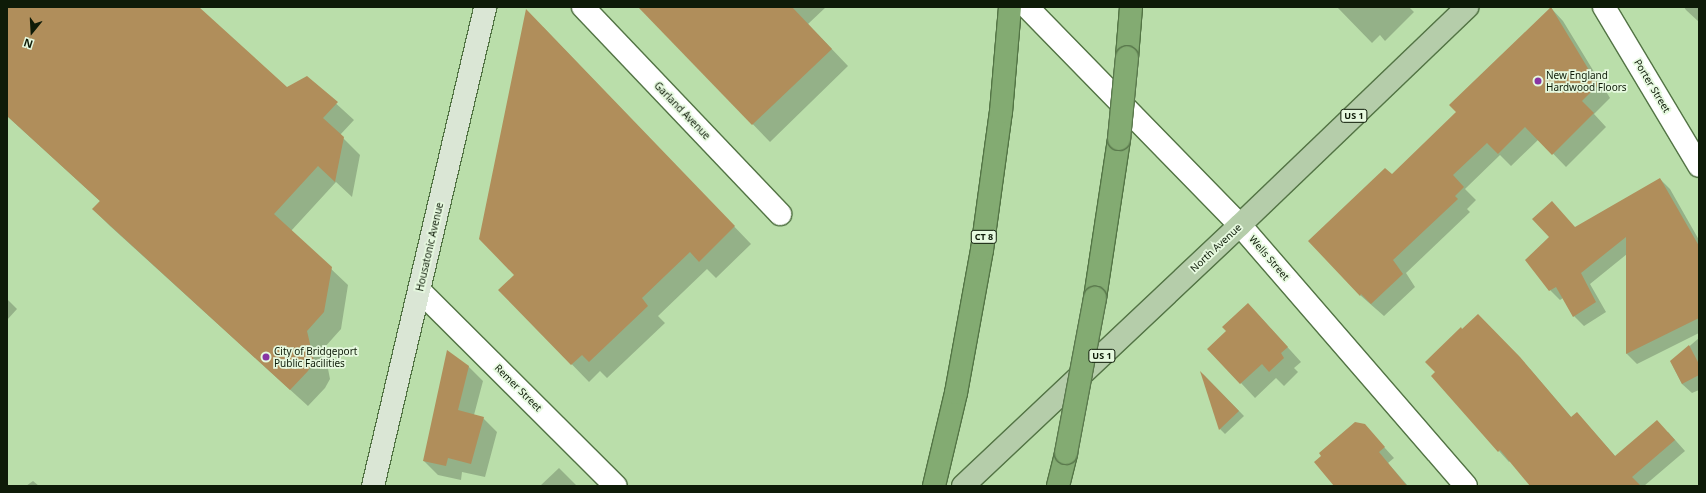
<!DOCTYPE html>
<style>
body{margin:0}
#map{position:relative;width:1706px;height:493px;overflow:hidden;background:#badeaa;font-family:"Noto Sans",sans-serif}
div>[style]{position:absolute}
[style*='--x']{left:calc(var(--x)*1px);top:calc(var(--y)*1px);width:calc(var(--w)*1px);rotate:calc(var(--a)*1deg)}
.shadow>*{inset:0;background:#0003}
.building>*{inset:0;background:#b08e5b}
.roads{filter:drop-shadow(1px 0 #537445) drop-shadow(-1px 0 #537445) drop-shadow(0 1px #537445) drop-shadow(0 -1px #537445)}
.street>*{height:22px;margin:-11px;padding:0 11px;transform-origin:11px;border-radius:11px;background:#fff}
.secondary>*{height:22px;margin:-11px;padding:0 11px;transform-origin:11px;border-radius:11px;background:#dae6d5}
.primary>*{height:22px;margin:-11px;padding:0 11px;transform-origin:11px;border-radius:11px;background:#b5cdaa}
.highway>*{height:22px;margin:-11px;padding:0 11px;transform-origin:11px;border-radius:11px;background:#83ab72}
.bridges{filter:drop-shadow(1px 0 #5a794d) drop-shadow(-1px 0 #5a794d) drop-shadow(0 1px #5a794d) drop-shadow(0 -1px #5a794d)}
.highway-bridge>*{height:22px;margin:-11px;padding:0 11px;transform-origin:11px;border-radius:11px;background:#83ab72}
.dots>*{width:11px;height:11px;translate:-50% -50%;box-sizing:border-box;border:2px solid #e6f9df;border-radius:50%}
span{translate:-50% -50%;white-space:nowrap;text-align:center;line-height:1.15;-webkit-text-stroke:3.5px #e6f9df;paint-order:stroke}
.shield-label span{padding:1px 3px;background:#e6f9df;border:1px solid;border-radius:3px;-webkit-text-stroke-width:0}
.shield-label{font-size:9px;color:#0e1b08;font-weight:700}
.poi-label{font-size:10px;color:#0e1b08}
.left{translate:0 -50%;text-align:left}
.street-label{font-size:10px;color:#0e1b08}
.frame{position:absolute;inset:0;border:8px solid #0e1b08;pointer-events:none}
.north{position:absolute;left:12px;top:12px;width:40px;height:40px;-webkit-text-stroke:3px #e6f9df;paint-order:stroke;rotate:198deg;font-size:11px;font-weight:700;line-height:16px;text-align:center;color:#0e1b08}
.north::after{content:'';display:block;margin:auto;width:14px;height:18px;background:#0e1b08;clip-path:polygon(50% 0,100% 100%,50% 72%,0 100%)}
</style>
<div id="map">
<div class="shadow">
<div style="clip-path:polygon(7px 7px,198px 7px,287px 88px,307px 77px,354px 120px,340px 135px,360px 155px,352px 197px,336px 182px,291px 231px,348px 285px,341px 329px,324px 348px,330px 379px,325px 388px,308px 406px,110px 226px,93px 209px,100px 201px,7px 116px)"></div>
<div style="clip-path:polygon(639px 7px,826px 7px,808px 24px,848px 66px,770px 142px)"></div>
<div style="clip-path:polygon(1337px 7px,1409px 7px,1414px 12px,1385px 41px,1380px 35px,1372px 43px)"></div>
<div style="clip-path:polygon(1684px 7px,1699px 7px,1699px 22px,1686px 10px)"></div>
<div style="clip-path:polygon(1551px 8px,1563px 21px,1610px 98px,1594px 114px,1606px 127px,1566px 167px,1539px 139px,1511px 166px,1500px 155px,1465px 189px,1476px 200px,1467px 209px,1470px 212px,1406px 273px,1415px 287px,1384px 316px,1360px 295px,1392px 176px,1457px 112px)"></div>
<div style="clip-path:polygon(543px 27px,751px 244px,716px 278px,707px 269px,658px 316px,665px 323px,607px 378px,600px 371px,589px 382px,500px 290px,515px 275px)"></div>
<div style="clip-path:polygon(1660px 179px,1670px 189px,1699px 240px,1699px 333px,1637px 364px,1627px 354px,1627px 254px,1590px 284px,1606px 312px,1584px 326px,1574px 316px,1563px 298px,1560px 300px,1550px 290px,1576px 228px)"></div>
<div style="clip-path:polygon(7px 299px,17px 309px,7px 320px)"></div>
<div style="clip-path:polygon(1262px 319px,1301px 362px,1294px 368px,1298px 372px,1284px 386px,1276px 378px,1255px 398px,1241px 383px,1227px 331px)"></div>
<div style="clip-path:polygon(1699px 338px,1699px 390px,1692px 393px,1682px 384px,1671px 362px)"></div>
<div style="clip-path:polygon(468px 366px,483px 381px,474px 415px,483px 418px,497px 432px,485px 477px,462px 472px,461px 480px,438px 475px,424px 461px)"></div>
<div style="clip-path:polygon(1530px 369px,1572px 418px,1577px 413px,1616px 457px,1668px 432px,1685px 451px,1644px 486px,1532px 486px,1510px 461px,1509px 462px,1499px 451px)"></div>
<div style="clip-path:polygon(1203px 374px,1244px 416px,1225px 434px,1220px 429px)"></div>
<div style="clip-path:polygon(1364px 425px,1394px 458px,1388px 463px,1408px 486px,1335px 486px)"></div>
<div style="clip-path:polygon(559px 468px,577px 486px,540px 486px)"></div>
<div style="clip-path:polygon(33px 481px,39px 486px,26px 486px)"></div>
</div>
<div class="building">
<div style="clip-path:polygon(7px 7px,199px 7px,287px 87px,307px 76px,338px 102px,323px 118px,344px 137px,335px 182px,318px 166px,274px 214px,332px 267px,324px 312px,307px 331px,314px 361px,308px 371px,290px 390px,92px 209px,100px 201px,7px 116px)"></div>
<div style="clip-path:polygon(638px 7px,792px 7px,832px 49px,752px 125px)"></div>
<div style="clip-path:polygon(1551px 7px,1598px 85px,1582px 101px,1594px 113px,1552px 155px,1525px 127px,1498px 154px,1487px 143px,1453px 175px,1464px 187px,1455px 196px,1458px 199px,1393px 260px,1403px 274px,1371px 304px,1361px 294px,1360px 296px,1308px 241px,1385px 168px,1392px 174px,1456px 112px,1449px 105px)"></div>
<div style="clip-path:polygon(526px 9px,735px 226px,699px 262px,690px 252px,642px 298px,648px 306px,589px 362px,582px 355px,571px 365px,498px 290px,514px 275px,479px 239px)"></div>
<div style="clip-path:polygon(1660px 178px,1699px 246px,1699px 318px,1626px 354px,1626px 237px,1581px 273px,1596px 302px,1573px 317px,1556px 287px,1549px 291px,1525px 260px,1549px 237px,1532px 219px,1552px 201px,1575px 227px)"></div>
<div style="clip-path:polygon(1248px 303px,1288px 347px,1281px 353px,1284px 358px,1269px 372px,1262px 364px,1240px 384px,1207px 349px,1226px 331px,1222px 327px)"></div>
<div style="clip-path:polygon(1478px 314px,1520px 357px,1571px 417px,1577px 412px,1615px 456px,1657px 420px,1675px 440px,1632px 477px,1641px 486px,1530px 486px,1500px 450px,1498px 452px,1431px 376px,1435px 372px,1425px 362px,1461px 327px,1462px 329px)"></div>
<div style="clip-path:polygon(1689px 345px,1699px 364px,1699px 375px,1682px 384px,1670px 361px)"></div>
<div style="clip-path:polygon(447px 350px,469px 366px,458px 410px,484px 417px,471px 464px,448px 458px,446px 466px,423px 461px)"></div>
<div style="clip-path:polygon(1200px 371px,1239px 411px,1219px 430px)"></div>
<div style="clip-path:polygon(1355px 422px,1365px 424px,1385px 447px,1379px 452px,1407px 486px,1334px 486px,1314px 462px,1321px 456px,1319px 453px)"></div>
</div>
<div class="roads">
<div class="street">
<div style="--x:583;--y:7;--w:286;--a:46.4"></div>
<div style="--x:1027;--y:7;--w:305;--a:45.7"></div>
<div style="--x:1240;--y:225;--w:345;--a:49.1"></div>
<div style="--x:1604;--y:7;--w:185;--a:59.1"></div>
<div style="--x:420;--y:291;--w:276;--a:44.9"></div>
</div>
<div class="secondary">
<div style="--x:373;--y:486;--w:492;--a:-76.8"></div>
</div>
<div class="primary">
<div style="--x:963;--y:486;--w:381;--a:-43.3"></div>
<div style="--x:1240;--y:225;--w:315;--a:-43.8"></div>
</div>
<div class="highway">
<div style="--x:1127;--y:57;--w:50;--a:-85.4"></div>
<div style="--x:1095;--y:298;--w:161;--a:-81.4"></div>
<div style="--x:934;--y:486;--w:96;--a:-76.7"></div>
<div style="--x:956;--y:393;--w:145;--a:-79.7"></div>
<div style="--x:982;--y:250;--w:139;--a:-82.2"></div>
<div style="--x:1001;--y:112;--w:105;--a:-85.1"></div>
<div style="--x:1058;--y:486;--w:34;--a:-76"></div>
</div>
</div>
<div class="bridges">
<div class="highway-bridge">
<div style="--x:1119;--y:139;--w:82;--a:-84.4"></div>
<div style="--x:1066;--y:453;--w:158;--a:-79.4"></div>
</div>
</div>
<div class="dots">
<div style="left:1538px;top:81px;background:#8835a4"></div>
<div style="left:266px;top:357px;background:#8835a4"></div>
</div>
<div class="shield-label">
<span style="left:1354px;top:116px">US 1</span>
<span style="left:984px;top:237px">CT 8</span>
<span style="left:1102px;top:356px">US 1</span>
</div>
<div class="poi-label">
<span class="left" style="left:1546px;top:81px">New England<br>Hardwood Floors</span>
<span class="left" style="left:274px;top:357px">City of Bridgeport<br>Public Facilities</span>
</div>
<div class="street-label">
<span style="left:1652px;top:86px;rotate:59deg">Porter Street</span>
<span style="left:682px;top:111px;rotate:46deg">Garland Avenue</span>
<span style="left:430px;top:247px;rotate:-77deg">Housatonic Avenue</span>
<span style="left:1216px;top:248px;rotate:-43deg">North Avenue</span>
<span style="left:1269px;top:258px;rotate:49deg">Wells Street</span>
<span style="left:518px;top:388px;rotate:45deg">Remer Street</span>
</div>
<div class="frame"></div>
<div class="north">N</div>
</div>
